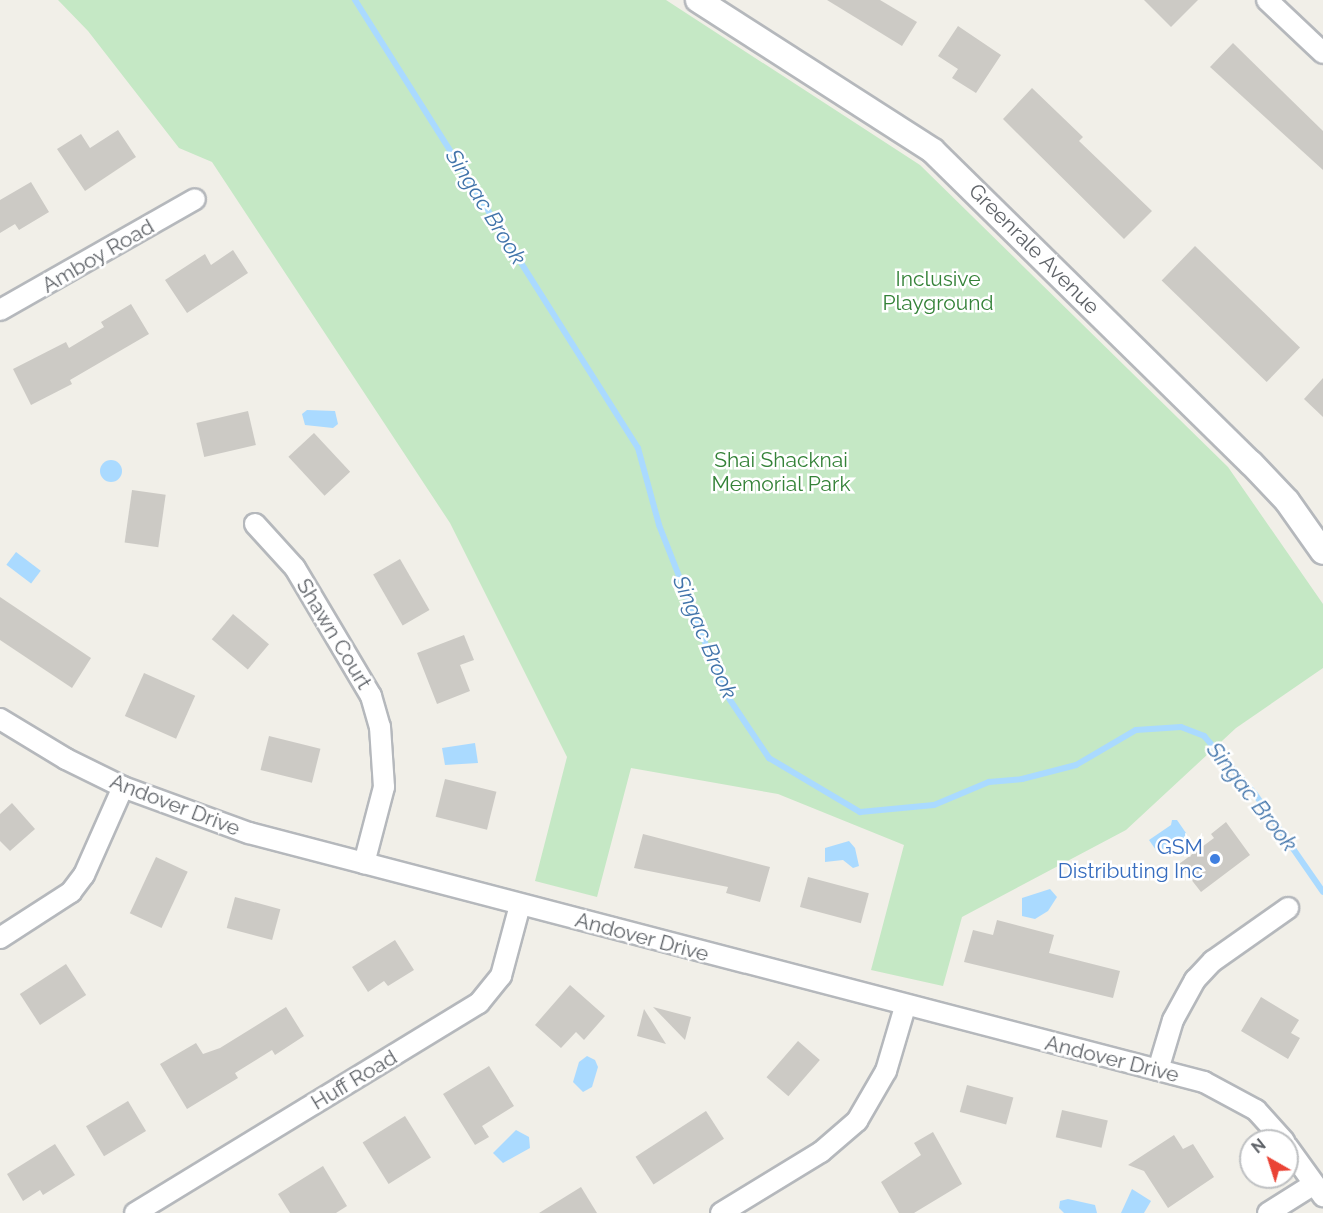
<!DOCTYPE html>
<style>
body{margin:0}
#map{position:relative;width:1323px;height:1213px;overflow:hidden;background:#f1efe8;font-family:Raleway,sans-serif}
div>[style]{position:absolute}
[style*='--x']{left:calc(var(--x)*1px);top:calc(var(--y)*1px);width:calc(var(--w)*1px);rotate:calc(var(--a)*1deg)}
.green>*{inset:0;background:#c5e8c5}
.water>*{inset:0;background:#aadaff;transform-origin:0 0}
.round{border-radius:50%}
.stream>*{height:6px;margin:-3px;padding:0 3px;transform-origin:3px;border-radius:3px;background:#aadaff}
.building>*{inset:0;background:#cccac5;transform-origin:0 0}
.roads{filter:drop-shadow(2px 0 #b5b8bc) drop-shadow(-2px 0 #b5b8bc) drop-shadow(0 2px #b5b8bc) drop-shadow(0 -2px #b5b8bc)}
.minor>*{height:20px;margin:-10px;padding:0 10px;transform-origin:10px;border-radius:10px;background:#fff}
.tertiary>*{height:24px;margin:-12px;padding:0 12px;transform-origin:12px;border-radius:12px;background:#fff}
.dots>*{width:16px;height:16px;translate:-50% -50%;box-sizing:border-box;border:3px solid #fff;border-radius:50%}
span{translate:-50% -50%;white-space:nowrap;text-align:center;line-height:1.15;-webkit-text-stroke:5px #fff;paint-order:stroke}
.street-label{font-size:21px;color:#5f6368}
.park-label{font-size:21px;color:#348238}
.shop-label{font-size:21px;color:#366cbe}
.right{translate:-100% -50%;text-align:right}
.water-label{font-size:22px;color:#4174aa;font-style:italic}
.north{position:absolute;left:1239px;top:1129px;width:60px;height:60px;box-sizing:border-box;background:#fff;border:2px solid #bfc1c3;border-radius:50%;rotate:321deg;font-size:16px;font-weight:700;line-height:24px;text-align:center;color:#5f6368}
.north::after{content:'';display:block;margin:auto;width:21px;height:27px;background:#ea4335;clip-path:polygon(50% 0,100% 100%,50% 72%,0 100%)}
</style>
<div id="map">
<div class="green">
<div style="clip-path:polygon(58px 0,666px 0,920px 165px,1228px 467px,1323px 604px,1323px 668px,1236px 728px,1126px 830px,962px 917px,943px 986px,871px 970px,904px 845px,778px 794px,631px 768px,597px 897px,535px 881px,567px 757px,450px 523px,212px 162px,179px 148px,88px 31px)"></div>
</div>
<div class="water">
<div style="clip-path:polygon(307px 410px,335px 411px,338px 424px,333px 428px,305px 425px,302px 414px)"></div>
<div class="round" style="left:100px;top:460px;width:22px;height:22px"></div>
<div style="left:16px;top:552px;width:31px;height:16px;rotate:37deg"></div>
<div style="clip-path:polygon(475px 743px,478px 763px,445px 765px,442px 748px)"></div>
<div style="clip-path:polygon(1172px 820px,1177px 820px,1186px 833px,1184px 839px,1178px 839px,1158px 853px,1149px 840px,1171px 825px)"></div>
<div style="clip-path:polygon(849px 841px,855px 848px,859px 866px,853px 868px,843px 860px,825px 862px,825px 848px)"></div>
<div style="clip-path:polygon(1050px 889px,1057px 897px,1048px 911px,1035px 919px,1022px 916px,1022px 898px)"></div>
<div style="clip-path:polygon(587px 1056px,595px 1060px,598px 1067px,592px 1087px,583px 1092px,573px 1082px,579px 1062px)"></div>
<div style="clip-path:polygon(516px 1130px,529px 1137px,530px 1148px,503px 1163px,493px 1153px)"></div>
<div style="clip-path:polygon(1132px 1189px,1151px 1201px,1144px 1213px,1121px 1213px)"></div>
<div style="clip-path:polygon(1068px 1199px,1095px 1205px,1097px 1213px,1064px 1213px,1059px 1208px,1060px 1201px)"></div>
</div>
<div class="stream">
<div style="--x:355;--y:0;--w:530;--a:57.72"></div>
<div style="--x:638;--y:448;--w:80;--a:74.7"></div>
<div style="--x:659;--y:525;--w:178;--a:68.6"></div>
<div style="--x:724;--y:691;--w:81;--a:56.1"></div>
<div style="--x:769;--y:758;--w:106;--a:30.7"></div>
<div style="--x:860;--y:812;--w:74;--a:-5.4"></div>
<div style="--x:934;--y:805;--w:60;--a:-22.7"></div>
<div style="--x:989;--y:782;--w:33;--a:-5"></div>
<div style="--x:1022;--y:779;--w:56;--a:-14.5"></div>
<div style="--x:1076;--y:765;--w:69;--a:-30.3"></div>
<div style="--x:1136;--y:730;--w:45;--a:-3.8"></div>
<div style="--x:1181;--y:727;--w:25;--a:21"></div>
<div style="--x:1204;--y:736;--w:77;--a:48.7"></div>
<div style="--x:1255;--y:794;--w:119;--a:55.2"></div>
</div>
<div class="building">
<div style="clip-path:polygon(827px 0,880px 0,917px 22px,902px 46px)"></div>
<div style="clip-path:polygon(1144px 0,1198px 0,1171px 27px)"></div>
<div style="clip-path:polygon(958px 26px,1001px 55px,976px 93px,952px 78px,958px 69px,938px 56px)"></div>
<div style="clip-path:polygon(1233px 43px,1323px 131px,1323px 170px,1210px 67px)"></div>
<div style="clip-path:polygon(1032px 88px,1083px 137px,1079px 141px,1152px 211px,1124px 239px,1003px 119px)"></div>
<div style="clip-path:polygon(118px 130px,136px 157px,85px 191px,57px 149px,81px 134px,90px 148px)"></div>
<div style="clip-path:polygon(31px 182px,49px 212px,19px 230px,15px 224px,0 233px,0 200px)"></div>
<div style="left:1195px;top:246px;width:146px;height:48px;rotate:44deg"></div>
<div style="clip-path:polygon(233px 250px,248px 273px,187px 313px,165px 280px,205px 254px,211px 265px)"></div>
<div style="clip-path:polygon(131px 304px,149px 334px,70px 380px,72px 384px,31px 405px,13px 369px,66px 342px,69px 348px,104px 327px,101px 322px)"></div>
<div style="clip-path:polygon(1323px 378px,1323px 417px,1304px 399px)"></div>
<div style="left:248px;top:411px;width:35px;height:53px;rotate:77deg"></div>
<div style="left:314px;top:433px;width:53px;height:35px;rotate:47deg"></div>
<div style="left:132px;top:490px;width:34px;height:53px;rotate:8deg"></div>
<div style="left:400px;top:559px;width:59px;height:31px;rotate:60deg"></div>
<div style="clip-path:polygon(0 597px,91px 658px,72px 688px,0 640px)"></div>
<div style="left:233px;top:614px;width:47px;height:33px;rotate:40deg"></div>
<div style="clip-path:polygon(464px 635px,474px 660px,460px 665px,470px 691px,437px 704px,417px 653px)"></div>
<div style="left:144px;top:673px;width:56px;height:47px;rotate:24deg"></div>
<div style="left:269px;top:736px;width:53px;height:35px;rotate:14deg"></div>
<div style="left:445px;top:779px;width:53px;height:39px;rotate:14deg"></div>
<div style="clip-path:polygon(12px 803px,35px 829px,10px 851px,0 841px,0 814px)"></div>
<div style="clip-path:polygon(1226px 822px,1250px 855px,1201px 892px,1179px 864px,1214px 838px,1211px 834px)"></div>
<div style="clip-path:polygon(643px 834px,770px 867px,760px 902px,726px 893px,728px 887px,634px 868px)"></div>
<div style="left:156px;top:857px;width:35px;height:62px;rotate:25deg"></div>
<div style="left:808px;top:877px;width:63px;height:31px;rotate:15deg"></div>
<div style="left:235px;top:897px;width:47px;height:32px;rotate:15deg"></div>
<div style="clip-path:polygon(997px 920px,1054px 935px,1049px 953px,1120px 971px,1113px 998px,964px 962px,973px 930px,993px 935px)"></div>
<div style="clip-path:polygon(395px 940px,414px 970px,388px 986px,384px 981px,368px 992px,352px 967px)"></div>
<div style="left:66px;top:964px;width:37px;height:55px;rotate:57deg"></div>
<div style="clip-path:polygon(570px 985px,605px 1016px,584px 1040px,576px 1032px,561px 1048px,535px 1025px)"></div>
<div style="clip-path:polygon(1261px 997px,1299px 1020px,1291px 1033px,1300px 1038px,1288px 1059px,1241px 1031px)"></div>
<div style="clip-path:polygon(286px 1007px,304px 1036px,275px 1055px,272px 1050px,235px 1073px,238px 1078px,187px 1109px,160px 1064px,196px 1043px,203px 1054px,220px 1048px)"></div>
<div style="clip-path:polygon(653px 1007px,691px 1017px,685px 1040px)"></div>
<div style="clip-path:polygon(644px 1009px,666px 1044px,637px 1036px)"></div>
<div style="left:798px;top:1041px;width:29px;height:48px;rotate:41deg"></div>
<div style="clip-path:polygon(489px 1066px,514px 1106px,482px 1126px,489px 1137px,475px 1145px,443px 1094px)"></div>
<div style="left:967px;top:1085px;width:48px;height:28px;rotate:15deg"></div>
<div style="left:128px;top:1101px;width:35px;height:49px;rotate:59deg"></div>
<div style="left:1062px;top:1110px;width:47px;height:28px;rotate:13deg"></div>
<div style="left:706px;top:1111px;width:33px;height:84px;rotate:57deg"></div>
<div style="left:405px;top:1116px;width:49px;height:50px;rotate:58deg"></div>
<div style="clip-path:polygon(933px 1132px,962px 1184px,914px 1213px,899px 1213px,881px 1182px,921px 1155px,914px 1143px)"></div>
<div style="clip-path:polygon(1174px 1135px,1183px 1149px,1193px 1144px,1214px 1177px,1168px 1208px,1144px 1171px,1128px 1165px)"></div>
<div style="clip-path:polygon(55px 1144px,75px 1175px,43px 1195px,40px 1190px,23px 1201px,7px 1174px)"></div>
<div style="clip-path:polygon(323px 1166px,347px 1206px,336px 1213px,290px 1213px,278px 1194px)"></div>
<div style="clip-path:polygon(581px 1187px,597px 1213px,539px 1213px)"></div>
</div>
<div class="roads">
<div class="minor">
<div style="--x:1267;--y:0;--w:77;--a:43.4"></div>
<div style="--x:0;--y:310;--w:224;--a:-29.6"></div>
<div style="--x:255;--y:524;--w:59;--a:47.7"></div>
<div style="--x:295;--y:568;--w:149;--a:59.3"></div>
<div style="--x:371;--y:696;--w:32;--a:74"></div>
<div style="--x:380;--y:727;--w:60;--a:86.2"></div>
<div style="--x:384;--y:787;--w:79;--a:104.7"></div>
<div style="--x:0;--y:719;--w:77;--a:31.2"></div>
<div style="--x:66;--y:759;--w:64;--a:26.2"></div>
<div style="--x:123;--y:787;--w:134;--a:20.1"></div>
<div style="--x:249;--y:833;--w:987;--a:14.61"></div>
<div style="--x:1204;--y:1082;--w:59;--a:28.3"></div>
<div style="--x:1256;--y:1110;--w:42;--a:47.9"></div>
<div style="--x:0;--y:938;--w:85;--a:-32.9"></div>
<div style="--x:71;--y:892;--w:21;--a:-53"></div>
<div style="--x:84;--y:875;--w:96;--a:-66.1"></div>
<div style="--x:1158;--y:1070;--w:52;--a:-73.3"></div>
<div style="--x:1173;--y:1020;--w:46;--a:-61.2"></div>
<div style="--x:1195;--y:980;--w:26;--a:-47"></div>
<div style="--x:1213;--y:961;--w:92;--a:-35.2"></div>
<div style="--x:1287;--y:1146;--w:62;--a:54.2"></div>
<div style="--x:135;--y:1213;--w:403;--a:-31.4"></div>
<div style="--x:479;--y:1003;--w:35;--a:-51"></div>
<div style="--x:501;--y:976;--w:73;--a:-75"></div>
<div style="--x:721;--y:1213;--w:117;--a:-31.4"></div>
<div style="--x:821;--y:1152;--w:48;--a:-40.7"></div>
<div style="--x:857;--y:1121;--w:58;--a:-59.9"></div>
<div style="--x:886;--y:1071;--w:67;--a:-73.5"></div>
<div style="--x:1268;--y:1213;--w:54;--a:-32.2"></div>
</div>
<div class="tertiary">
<div style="--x:698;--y:0;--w:279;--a:32.7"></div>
<div style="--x:933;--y:151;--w:445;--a:44.5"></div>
<div style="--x:1251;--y:463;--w:52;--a:46.5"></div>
<div style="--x:1287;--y:501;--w:62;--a:54.8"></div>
</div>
</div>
<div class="dots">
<div style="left:1215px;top:859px;background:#3f7fe0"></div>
</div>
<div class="street-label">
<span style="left:1034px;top:249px;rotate:45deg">Greenrale Avenue</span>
<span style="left:98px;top:256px;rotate:-30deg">Amboy Road</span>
<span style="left:334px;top:634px;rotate:59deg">Shawn Court</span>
<span style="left:175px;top:805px;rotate:21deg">Andover Drive</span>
<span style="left:642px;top:937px;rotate:15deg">Andover Drive</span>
<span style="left:1112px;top:1059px;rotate:14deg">Andover Drive</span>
<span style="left:354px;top:1080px;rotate:-31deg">Huff Road</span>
</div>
<div class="park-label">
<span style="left:938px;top:291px">Inclusive<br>Playground</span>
<span style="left:781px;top:472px">Shai Shacknai<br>Memorial Park</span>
</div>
<div class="shop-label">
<span class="right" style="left:1203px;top:859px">GSM<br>Distributing Inc</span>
</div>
<div class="water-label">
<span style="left:486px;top:207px;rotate:58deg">Singac Brook</span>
<span style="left:705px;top:637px;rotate:67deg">Singac Brook</span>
<span style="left:1252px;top:797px;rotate:52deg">Singac Brook</span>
</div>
<div class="north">N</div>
</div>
